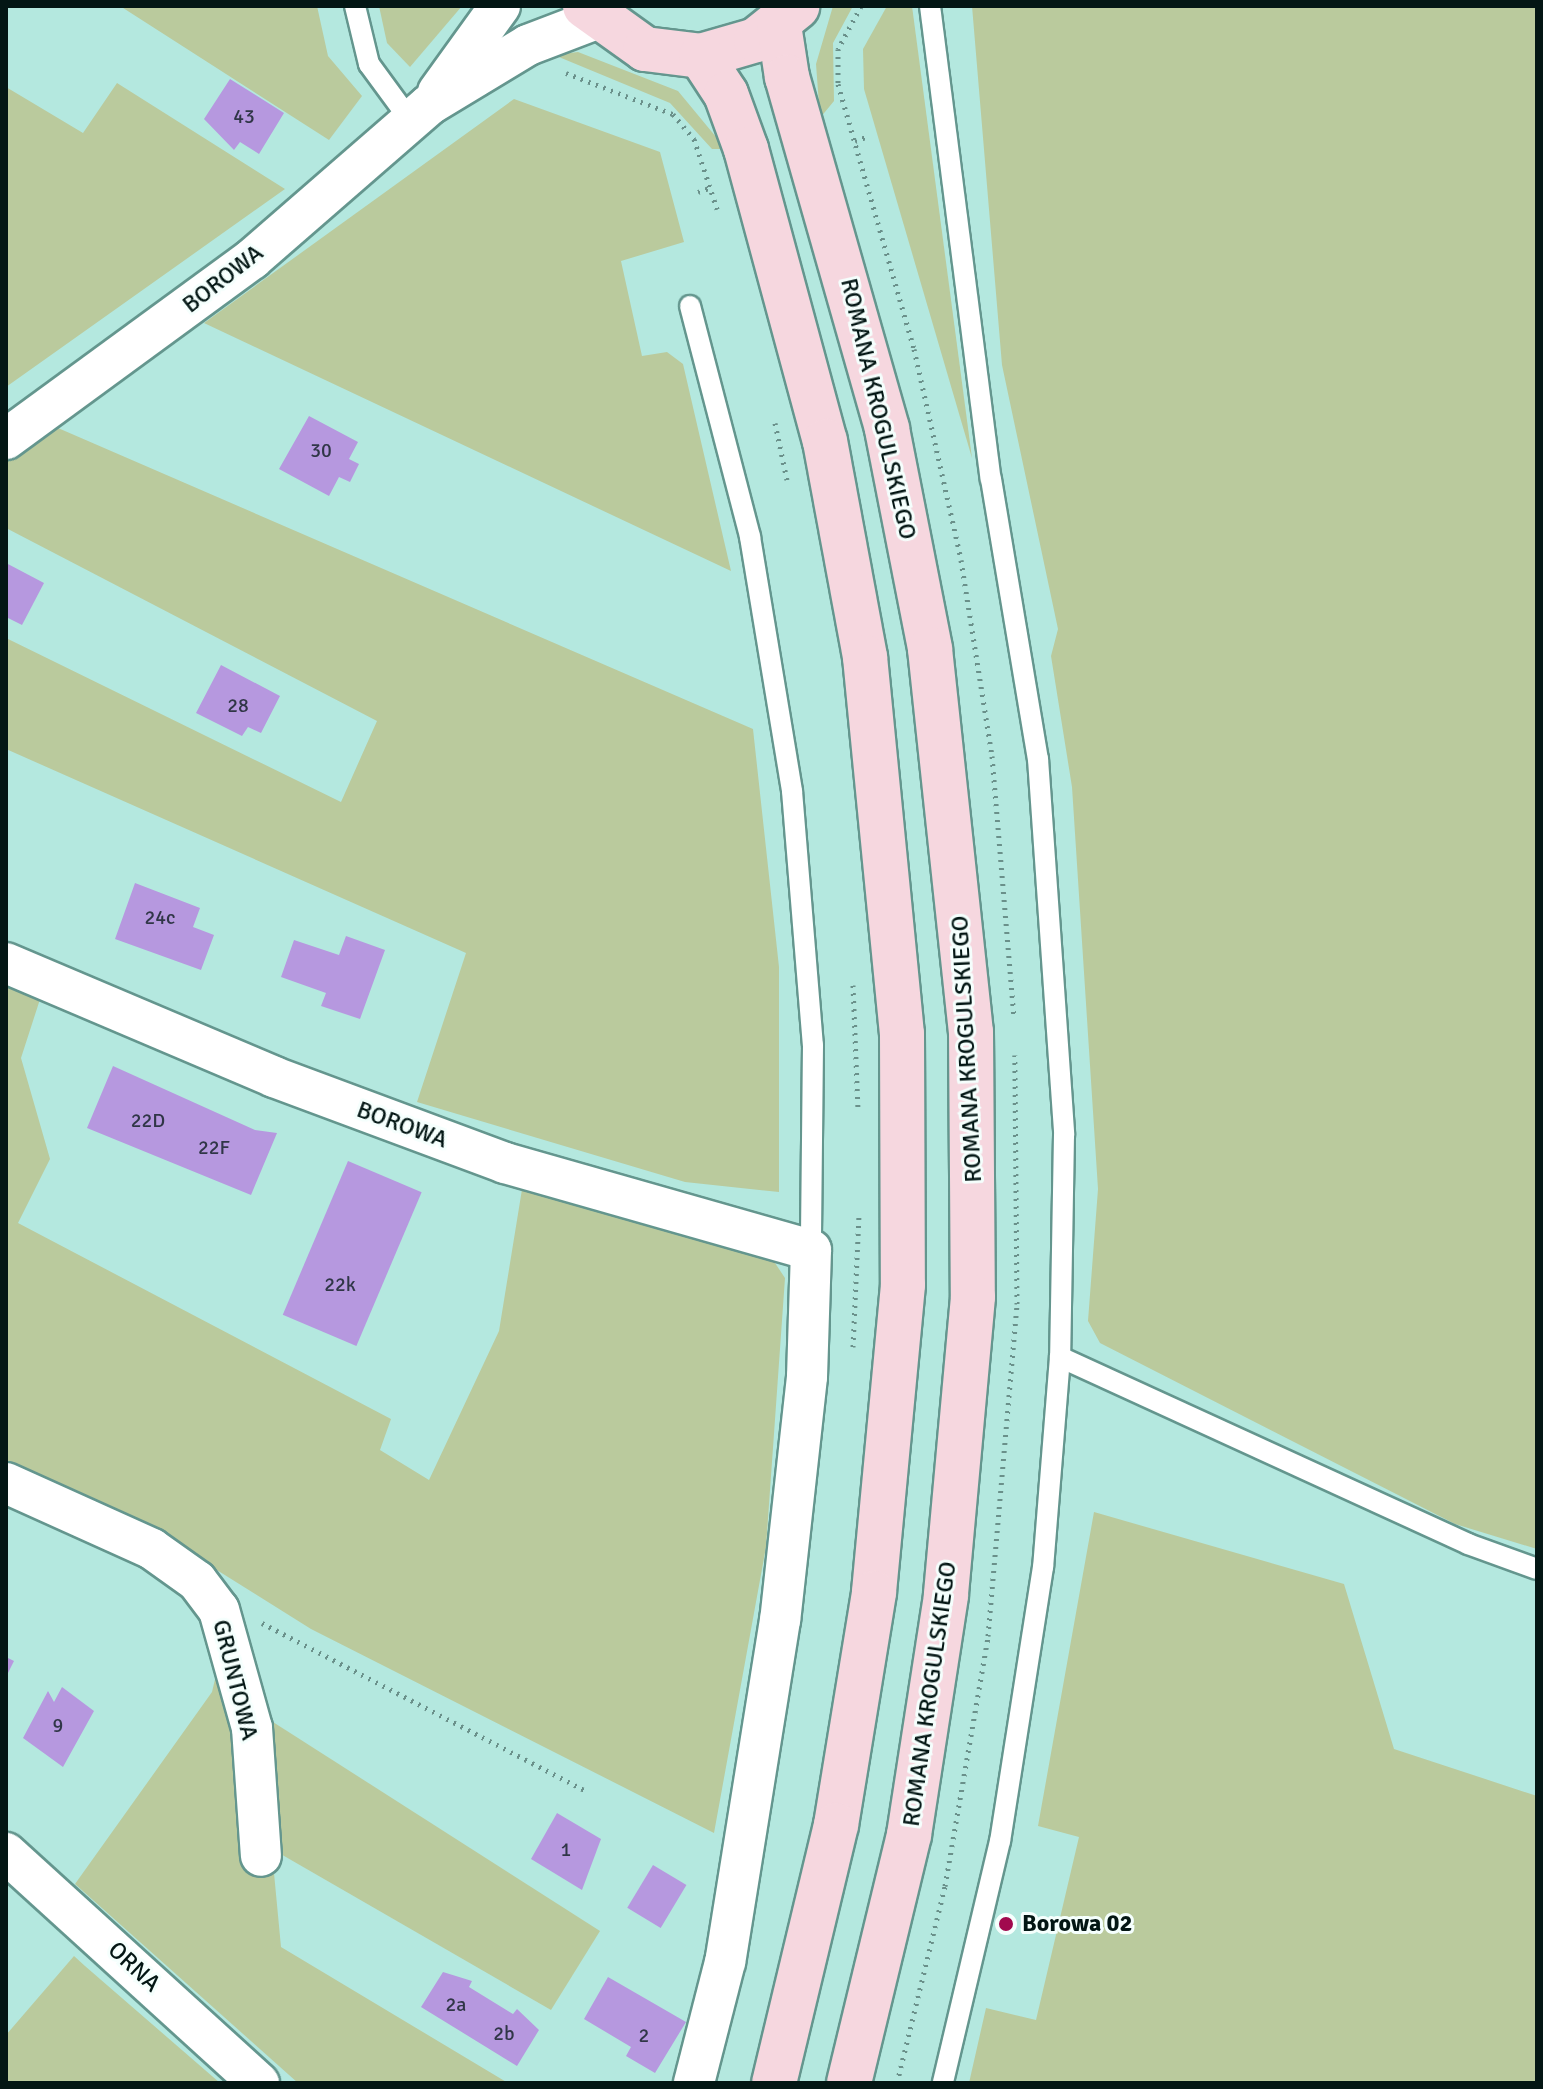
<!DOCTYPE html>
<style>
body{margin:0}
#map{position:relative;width:1543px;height:2089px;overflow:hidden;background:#b4e8df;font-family:Signika,sans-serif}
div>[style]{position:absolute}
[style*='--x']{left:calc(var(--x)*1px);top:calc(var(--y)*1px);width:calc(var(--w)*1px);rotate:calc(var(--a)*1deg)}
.green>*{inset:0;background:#baca9d}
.building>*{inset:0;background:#b698df;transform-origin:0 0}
.path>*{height:5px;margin-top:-2.5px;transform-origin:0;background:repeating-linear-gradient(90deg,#6a908a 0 2px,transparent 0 8px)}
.roads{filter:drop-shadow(2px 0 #64968e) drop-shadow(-2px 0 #64968e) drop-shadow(0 2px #64968e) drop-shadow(0 -2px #64968e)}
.service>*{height:20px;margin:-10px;padding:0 10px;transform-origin:10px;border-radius:10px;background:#fff}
.minor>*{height:40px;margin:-20px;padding:0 20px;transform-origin:20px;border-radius:20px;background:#fff}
.secondary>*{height:44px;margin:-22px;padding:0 22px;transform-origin:22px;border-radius:22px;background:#f6d7df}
.dots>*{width:22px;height:22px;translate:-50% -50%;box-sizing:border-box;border:4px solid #f5fffd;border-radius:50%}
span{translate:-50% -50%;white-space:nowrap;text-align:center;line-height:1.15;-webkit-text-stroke:6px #f5fffd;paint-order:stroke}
.number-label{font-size:20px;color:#303647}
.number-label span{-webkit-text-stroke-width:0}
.street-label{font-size:24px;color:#031614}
.poi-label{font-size:24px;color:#031614;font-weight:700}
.left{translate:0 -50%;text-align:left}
.frame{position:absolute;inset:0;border:8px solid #031614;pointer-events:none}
</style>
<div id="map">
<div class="green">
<div style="clip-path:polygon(120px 6px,317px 6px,328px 56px,362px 96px,329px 140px)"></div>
<div style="clip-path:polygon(379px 6px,462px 6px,410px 67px,387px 43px)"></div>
<div style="clip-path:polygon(833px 6px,853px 6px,833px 43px,834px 101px,820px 118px,816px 64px)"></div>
<div style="clip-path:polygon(887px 6px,912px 6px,972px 458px,864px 89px,863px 49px)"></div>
<div style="clip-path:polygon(972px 6px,1537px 6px,1537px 1549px,1455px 1524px,1100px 1343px,1088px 1321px,1098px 1189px,1072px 787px,1051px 656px,1058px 629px,1002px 365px)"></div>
<div style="clip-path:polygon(578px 52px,678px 91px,726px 149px,712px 149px,670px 103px,554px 55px)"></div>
<div style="clip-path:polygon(117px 83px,285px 189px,6px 387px,6px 87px,83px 133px)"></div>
<div style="clip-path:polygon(514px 99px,660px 152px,684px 242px,621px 261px,642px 356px,667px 352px,683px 364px,731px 571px,204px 323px)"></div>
<div style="clip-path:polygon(58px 428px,753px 729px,779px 967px,779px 1192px,685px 1182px,417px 1102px,466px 953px,6px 749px,6px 638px,341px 802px,377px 721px,6px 528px,6px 459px)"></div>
<div style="clip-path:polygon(6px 973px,43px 990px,21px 1058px,50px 1159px,18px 1223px,391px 1419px,380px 1450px,429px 1480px,499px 1331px,524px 1177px,769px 1254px,785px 1278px,766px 1547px,714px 1833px,311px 1629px,148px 1527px,6px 1460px)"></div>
<div style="clip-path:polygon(1094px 1512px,1344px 1584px,1394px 1749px,1537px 1796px,1537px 2083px,969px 2083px,986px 2008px,1036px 2020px,1079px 1837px,1038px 1826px)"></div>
<div style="clip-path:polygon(221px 1654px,241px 1754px,250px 1860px,274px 1873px,281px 1947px,508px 2083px,298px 2083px,75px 1884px,212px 1692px)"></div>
<div style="clip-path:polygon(262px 1715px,600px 1931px,551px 2010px,272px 1849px)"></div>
<div style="clip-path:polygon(74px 1956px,85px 1966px,220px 2083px,6px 2083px,6px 2035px)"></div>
</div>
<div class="building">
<div style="clip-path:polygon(230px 79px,284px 113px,259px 154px,240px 142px,234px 150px,204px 119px)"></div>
<div style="clip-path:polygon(309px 416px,358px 442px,349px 459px,359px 464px,350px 482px,339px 477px,329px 496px,279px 469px)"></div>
<div style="clip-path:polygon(6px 563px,44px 583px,22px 625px,6px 617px)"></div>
<div style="clip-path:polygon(221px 665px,280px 696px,261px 733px,248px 727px,242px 736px,196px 713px)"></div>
<div style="clip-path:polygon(135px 883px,200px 908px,193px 927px,214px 935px,201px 970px,115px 939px)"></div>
<div style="clip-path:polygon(346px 936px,385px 950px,360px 1019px,321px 1006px,326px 993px,281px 977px,294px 940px,339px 955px)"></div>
<div style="clip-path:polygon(113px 1066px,255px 1130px,277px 1133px,251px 1195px,87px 1128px)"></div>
<div style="left:348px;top:1161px;width:80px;height:167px;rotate:23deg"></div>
<div style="clip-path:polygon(6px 1657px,14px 1661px,6px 1677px)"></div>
<div style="clip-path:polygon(62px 1687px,94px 1711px,63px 1767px,23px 1738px,48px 1691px,54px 1702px)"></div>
<div style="clip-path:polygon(557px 1813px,601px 1839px,582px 1890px,531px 1859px)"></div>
<div style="left:653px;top:1865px;width:39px;height:50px;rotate:31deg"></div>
<div style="clip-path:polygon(443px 1972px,472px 1981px,469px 1987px,513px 2014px,517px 2009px,539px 2030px,517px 2066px,421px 2007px)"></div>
<div style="clip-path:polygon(608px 1977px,686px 2022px,655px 2073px,626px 2056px,631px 2047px,584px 2019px)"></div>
</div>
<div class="path">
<div style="--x:861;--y:6;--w:49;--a:118.1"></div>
<div style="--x:838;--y:49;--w:35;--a:90"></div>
<div style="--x:838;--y:84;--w:276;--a:74"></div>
<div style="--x:914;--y:349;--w:216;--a:77.4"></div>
<div style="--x:961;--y:560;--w:198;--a:81"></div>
<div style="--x:992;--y:756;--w:262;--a:85.2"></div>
<div style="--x:566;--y:73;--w:115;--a:21"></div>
<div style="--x:673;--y:114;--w:33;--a:50"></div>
<div style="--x:694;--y:139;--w:74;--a:71.8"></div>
<div style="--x:855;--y:141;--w:12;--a:-20"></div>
<div style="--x:698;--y:192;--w:15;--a:-20"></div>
<div style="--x:775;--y:423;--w:58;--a:78.1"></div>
<div style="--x:853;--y:985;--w:122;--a:87.7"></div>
<div style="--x:853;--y:1347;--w:134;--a:-87.4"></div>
<div style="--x:262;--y:1623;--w:367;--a:27.4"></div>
<div style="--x:897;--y:2083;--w:203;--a:-76.3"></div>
<div style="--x:945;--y:1886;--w:254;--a:-80.2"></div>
<div style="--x:988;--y:1636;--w:333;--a:-85"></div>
<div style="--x:1017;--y:1304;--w:249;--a:-90.5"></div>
</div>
<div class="roads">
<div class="service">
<div style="--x:355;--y:6;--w:60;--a:76.4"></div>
<div style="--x:369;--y:64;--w:69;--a:53.8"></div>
<div style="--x:930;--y:6;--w:477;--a:82.7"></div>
<div style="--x:991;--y:479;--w:284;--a:80.5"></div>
<div style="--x:1038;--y:759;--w:377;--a:86"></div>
<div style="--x:1064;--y:1135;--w:222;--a:91"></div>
<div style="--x:1060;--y:1357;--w:211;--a:94.6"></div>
<div style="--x:1043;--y:1567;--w:277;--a:98.9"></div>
<div style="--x:1000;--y:1841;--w:249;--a:103.3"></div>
<div style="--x:690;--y:306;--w:239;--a:75.4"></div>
<div style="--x:750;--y:537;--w:257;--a:80.6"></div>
<div style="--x:792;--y:791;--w:255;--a:85.3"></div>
<div style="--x:813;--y:1045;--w:205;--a:90.6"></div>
<div style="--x:1060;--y:1357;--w:449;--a:24.6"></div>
<div style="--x:1468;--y:1544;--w:73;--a:19.9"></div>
</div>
<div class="minor">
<div style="--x:438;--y:92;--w:106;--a:-54.2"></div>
<div style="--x:6;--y:439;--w:305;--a:-36.2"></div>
<div style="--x:252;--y:259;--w:235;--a:-41"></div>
<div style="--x:429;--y:105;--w:116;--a:-31.2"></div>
<div style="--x:528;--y:45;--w:73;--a:-20.9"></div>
<div style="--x:6;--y:963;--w:291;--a:23"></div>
<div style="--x:274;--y:1077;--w:246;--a:20.4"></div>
<div style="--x:505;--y:1163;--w:318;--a:15.9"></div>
<div style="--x:811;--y:1250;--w:127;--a:91.8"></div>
<div style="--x:807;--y:1377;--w:244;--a:96.3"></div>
<div style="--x:780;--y:1620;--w:346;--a:99.1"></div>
<div style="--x:725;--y:1962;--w:125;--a:104.4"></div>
<div style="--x:6;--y:1483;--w:160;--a:24.3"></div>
<div style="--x:152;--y:1549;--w:55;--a:35.4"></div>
<div style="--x:197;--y:1581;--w:36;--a:53"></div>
<div style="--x:219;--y:1610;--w:123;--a:74.4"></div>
<div style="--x:252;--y:1728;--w:128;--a:86"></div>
<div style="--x:6;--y:1853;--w:342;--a:42.3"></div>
</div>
<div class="secondary">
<div style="--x:585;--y:6;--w:74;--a:35.6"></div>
<div style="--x:645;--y:49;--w:56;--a:7.1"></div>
<div style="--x:701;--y:56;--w:57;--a:-16.2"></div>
<div style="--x:756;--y:40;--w:53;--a:-38.8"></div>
<div style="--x:779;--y:25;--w:53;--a:81.3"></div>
<div style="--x:787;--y:77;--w:366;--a:74.1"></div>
<div style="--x:887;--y:429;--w:224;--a:78.9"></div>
<div style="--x:930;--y:649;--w:385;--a:83.9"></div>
<div style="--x:971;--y:1032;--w:265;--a:89.6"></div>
<div style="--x:973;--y:1297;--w:300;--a:95.2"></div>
<div style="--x:946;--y:1596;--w:242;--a:98.8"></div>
<div style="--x:909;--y:1835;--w:255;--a:103.6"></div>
<div style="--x:701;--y:56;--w:45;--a:56.7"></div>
<div style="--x:726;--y:94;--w:59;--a:70"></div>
<div style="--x:746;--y:149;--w:302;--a:74.9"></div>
<div style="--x:825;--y:441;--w:220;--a:79.5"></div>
<div style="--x:865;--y:657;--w:379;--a:84.4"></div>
<div style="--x:902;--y:1034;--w:251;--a:89.8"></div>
<div style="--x:903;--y:1285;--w:309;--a:95.4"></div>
<div style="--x:874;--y:1593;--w:235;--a:99.3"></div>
<div style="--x:836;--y:1825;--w:265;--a:103.5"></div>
</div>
</div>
<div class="dots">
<div style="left:1006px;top:1924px;background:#a10a4e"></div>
</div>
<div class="number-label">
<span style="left:244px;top:116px">43</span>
<span style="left:321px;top:450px">30</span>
<span style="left:238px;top:705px">28</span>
<span style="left:160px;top:917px">24c</span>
<span style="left:148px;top:1120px">22D</span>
<span style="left:214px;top:1147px">22F</span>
<span style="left:340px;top:1284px">22k</span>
<span style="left:58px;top:1725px">9</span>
<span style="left:566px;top:1849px">1</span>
<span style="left:456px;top:2004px">2a</span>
<span style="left:504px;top:2033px">2b</span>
<span style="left:644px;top:2035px">2</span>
</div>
<div class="street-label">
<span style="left:223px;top:279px;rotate:-38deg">BOROWA</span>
<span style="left:878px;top:409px;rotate:77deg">ROMANA KROGULSKIEGO</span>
<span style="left:967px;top:1049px;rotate:-93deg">ROMANA KROGULSKIEGO</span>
<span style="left:402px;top:1125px;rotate:20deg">BOROWA</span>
<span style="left:235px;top:1680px;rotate:76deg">GRUNTOWA</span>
<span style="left:930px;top:1694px;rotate:-82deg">ROMANA KROGULSKIEGO</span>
<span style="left:134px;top:1967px;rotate:43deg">ORNA</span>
</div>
<div class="poi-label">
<span class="left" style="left:1022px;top:1924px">Borowa 02</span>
</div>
<div class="frame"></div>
</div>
